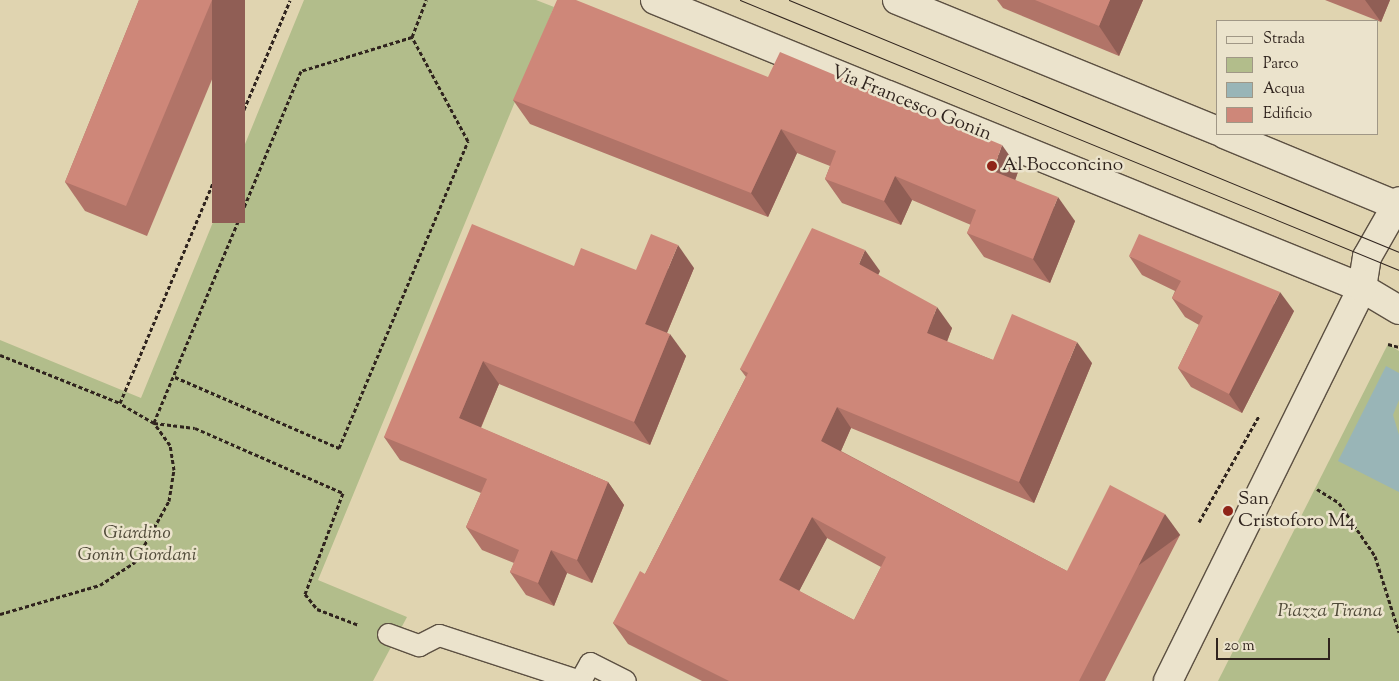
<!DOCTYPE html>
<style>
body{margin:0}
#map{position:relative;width:1399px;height:681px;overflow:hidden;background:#e0d4b0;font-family:"Sorts Mill Goudy",serif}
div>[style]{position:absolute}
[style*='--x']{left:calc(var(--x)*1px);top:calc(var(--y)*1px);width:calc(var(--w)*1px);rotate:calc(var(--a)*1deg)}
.green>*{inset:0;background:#b2bd8b}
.water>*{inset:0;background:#99b5b7}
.path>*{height:3px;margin-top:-1.5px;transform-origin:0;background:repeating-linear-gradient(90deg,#30241e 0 4px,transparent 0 6.5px)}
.roads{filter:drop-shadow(1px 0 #5c5042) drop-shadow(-1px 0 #5c5042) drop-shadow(0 1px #5c5042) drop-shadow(0 -1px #5c5042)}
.lane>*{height:21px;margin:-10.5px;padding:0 10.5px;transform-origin:10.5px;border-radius:10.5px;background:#ebe3cc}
.street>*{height:28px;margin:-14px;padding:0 14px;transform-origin:14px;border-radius:14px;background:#ebe3cc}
.secondary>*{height:28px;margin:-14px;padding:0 14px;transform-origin:14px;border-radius:14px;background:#ebe3cc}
.tram>*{height:1px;margin:-0.5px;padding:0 0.5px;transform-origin:0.5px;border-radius:0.5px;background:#30241e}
.wall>*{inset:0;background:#b17468}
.shaded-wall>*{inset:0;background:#905e55;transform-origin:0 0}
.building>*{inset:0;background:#ce8779}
.dots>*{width:14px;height:14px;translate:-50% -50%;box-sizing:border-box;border:2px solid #ebe3cc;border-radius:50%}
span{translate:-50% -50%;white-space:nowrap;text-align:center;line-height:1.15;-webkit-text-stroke:5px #ebe3cc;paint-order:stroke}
.street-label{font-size:19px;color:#30241e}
.poi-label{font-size:19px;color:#30241e}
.left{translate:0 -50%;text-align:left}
.park-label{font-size:19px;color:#504a39;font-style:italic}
.legend{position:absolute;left:1216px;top:20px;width:162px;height:115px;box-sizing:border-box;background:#ebe3cc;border:1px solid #a09786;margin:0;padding:6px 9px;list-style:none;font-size:15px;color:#30241e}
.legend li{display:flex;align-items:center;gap:10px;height:25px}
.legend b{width:25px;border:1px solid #a09786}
.scale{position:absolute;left:1216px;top:638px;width:114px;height:22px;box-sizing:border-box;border:2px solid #30241e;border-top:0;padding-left:6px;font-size:15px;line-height:18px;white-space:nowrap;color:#30241e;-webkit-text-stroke:4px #ebe3cc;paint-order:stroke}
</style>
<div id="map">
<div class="green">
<div style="clip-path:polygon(304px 0,536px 0,554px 7px,318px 580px,407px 617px,373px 681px,0 681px,0 340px,141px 398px)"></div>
<div style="clip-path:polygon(1388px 344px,1399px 351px,1399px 681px,1218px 681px)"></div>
</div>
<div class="water">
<div style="clip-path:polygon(1386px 366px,1399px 373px,1399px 400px,1393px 415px,1399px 435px,1399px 492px,1338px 461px)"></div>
</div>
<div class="path">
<div style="--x:412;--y:37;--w:40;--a:-69"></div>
<div style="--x:1388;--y:344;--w:11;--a:15"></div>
<div style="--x:0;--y:355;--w:129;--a:21.8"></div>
<div style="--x:120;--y:403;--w:437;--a:-67.1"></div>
<div style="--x:175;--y:377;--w:179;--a:23.4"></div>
<div style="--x:339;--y:448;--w:333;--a:-67.2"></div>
<div style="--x:468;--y:141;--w:118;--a:-118.3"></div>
<div style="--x:412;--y:37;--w:116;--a:163"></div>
<div style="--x:301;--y:71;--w:381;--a:112.7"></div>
<div style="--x:154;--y:423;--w:41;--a:7"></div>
<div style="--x:195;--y:428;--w:162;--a:23.7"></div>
<div style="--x:343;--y:493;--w:108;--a:110.6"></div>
<div style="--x:305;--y:594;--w:19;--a:51"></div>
<div style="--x:317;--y:609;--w:45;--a:20.9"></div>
<div style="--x:1317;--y:489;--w:26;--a:32"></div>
<div style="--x:1339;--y:503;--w:64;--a:55.8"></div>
<div style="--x:1375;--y:556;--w:80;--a:72.5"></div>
<div style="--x:1199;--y:522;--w:122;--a:-60.5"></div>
<div style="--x:0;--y:614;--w:104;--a:-16.2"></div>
<div style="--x:100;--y:585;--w:42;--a:-33.3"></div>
<div style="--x:135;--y:562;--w:70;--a:-60.9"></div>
<div style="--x:169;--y:501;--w:31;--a:-81"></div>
<div style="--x:174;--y:470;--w:25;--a:-99"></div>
<div style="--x:170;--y:445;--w:27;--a:-126"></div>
<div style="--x:154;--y:423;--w:39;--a:-150"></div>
</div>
<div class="roads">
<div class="lane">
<div style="--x:388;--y:634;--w:33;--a:20"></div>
<div style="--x:419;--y:645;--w:22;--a:-27"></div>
<div style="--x:439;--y:635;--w:148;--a:18.1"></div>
<div style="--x:581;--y:679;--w:18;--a:-61"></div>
<div style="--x:590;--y:663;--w:39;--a:27"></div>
</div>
<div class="street">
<div style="--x:1168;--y:681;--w:438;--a:-63.7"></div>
</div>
<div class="secondary">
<div style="--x:655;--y:0;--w:763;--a:22.16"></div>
<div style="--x:1362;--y:288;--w:43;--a:30.7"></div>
<div style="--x:897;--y:0;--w:347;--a:22.2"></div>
<div style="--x:1224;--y:134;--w:183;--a:22.5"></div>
<div style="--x:1362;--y:288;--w:31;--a:-81"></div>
<div style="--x:1367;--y:257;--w:64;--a:-60.3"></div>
</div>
</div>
<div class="tram">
<div style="--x:740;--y:0;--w:712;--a:22.28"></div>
<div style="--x:789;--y:0;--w:660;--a:22.45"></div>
</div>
<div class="wall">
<div style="clip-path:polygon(139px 0,245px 0,147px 236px,85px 211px,65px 182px)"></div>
<div style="clip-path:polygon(997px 0,1143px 0,1119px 56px,1003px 8px)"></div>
<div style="clip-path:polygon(1325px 0,1390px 0,1381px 22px)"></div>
<div style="clip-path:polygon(768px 77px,1019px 169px,1015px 180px,1075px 221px,1050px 283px,984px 257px,967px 233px,971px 225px,912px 200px,901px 225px,842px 203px,825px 179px,830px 166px,797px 153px,768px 217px,530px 124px,513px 100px)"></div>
<div style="clip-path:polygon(1129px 256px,1294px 311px,1242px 413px,1191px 387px,1178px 368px,1199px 325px,1185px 317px,1172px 298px,1175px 291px,1142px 275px)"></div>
<div style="clip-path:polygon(574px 266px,636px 270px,694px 268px,667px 333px,686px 356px,650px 445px,499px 384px,481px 428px,608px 482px,624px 505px,592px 583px,567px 573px,554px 606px,526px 595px,510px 572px,514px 563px,482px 550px,466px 527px,481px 493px,400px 460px,384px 437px)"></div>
<div style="clip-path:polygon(evenodd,880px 271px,878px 275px,952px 328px,947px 342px,993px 360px,1092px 363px,1034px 503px,851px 428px,841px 451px,1067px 571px,1180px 535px,1105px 681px,702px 681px,628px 644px,613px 623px,645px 574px,746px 377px,740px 369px,880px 271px,827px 538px,881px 567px,854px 620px,799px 591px,827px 538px)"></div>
</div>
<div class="shaded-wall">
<div style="left:212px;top:0;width:33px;height:223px"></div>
<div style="clip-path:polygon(1110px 0,1143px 0,1119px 56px,1099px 26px)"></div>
<div style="clip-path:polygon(1365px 0,1390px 0,1381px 22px)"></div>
<div style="clip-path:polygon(781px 129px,797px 153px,768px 217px,751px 193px)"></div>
<div style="clip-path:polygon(1002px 145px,1019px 169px,1010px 195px,993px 171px)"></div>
<div style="clip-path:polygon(895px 176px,912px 200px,901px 225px,884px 201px)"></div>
<div style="clip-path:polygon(1058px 197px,1075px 221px,1050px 283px,1033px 259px)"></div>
<div style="clip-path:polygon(678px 245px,694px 268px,661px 347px,645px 324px)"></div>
<div style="clip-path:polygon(865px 250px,880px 271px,873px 285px,859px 264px)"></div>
<div style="clip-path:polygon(1280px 292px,1294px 311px,1242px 413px,1229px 394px)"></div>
<div style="clip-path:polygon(937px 307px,952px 328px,942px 354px,927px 333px)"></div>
<div style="clip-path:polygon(670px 334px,686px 356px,650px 445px,634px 422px)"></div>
<div style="clip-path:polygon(1077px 342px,1092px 363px,1034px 503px,1019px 482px)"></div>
<div style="clip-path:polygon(483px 361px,499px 384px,475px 441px,459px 418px)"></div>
<div style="clip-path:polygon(837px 407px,851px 428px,836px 462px,821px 441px)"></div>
<div style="clip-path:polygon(608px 482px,624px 505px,592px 583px,577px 560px)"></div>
<div style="left:1165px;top:514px;width:26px;height:188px;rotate:54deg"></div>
<div style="clip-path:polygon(812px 517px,827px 538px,794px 601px,779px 580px)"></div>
<div style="clip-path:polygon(551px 550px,567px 573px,554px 606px,538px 583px)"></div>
</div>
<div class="building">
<div style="clip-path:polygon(139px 0,212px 0,126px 206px,65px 182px)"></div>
<div style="clip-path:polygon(557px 0,576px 0,768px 77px,780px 52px,1002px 145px,993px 171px,1058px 197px,1033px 259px,967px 233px,976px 210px,895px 176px,884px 201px,825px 179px,836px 151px,781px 129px,751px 193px,513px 100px)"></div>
<div style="clip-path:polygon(1035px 0,1110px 0,1099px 26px)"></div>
<div style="clip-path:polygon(472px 224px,574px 266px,581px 248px,636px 270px,651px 234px,678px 245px,645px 324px,670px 334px,634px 422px,483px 361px,459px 418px,608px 482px,577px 560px,551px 550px,538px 583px,510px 572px,519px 550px,466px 527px,487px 479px,384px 437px)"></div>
<div style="clip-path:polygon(evenodd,812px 228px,865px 250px,859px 264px,937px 307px,927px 333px,993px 360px,1012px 314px,1077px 342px,1019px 482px,837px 407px,821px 441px,1067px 571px,1110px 485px,1165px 514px,1079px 681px,729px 681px,613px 623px,640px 571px,645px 574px,748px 373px,740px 369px,812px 228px,812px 517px,886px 557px,854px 620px,779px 580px,812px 517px)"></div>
<div style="clip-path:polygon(1139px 234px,1280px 292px,1229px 394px,1178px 368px,1203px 316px,1172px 298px,1181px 281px,1129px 256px)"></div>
</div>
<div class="dots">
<div style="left:992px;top:166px;background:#8f2418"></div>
<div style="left:1228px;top:511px;background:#8f2418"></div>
</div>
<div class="street-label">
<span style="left:911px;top:104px;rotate:22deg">Via Francesco Gonin</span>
</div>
<div class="poi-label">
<span class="left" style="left:1002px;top:166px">Al Bocconcino</span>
<span class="left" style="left:1238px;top:511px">San<br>Cristoforo M4</span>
</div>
<div class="park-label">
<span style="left:137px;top:545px">Giardino<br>Gonin Giordani</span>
<span style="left:1330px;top:612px">Piazza Tirana</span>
</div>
<ul class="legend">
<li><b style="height:6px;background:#ebe3cc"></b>Strada</li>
<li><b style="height:14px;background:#b2bd8b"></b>Parco</li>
<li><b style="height:14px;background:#99b5b7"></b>Acqua</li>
<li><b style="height:14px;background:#ce8779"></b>Edificio</li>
</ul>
<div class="scale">20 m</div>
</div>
